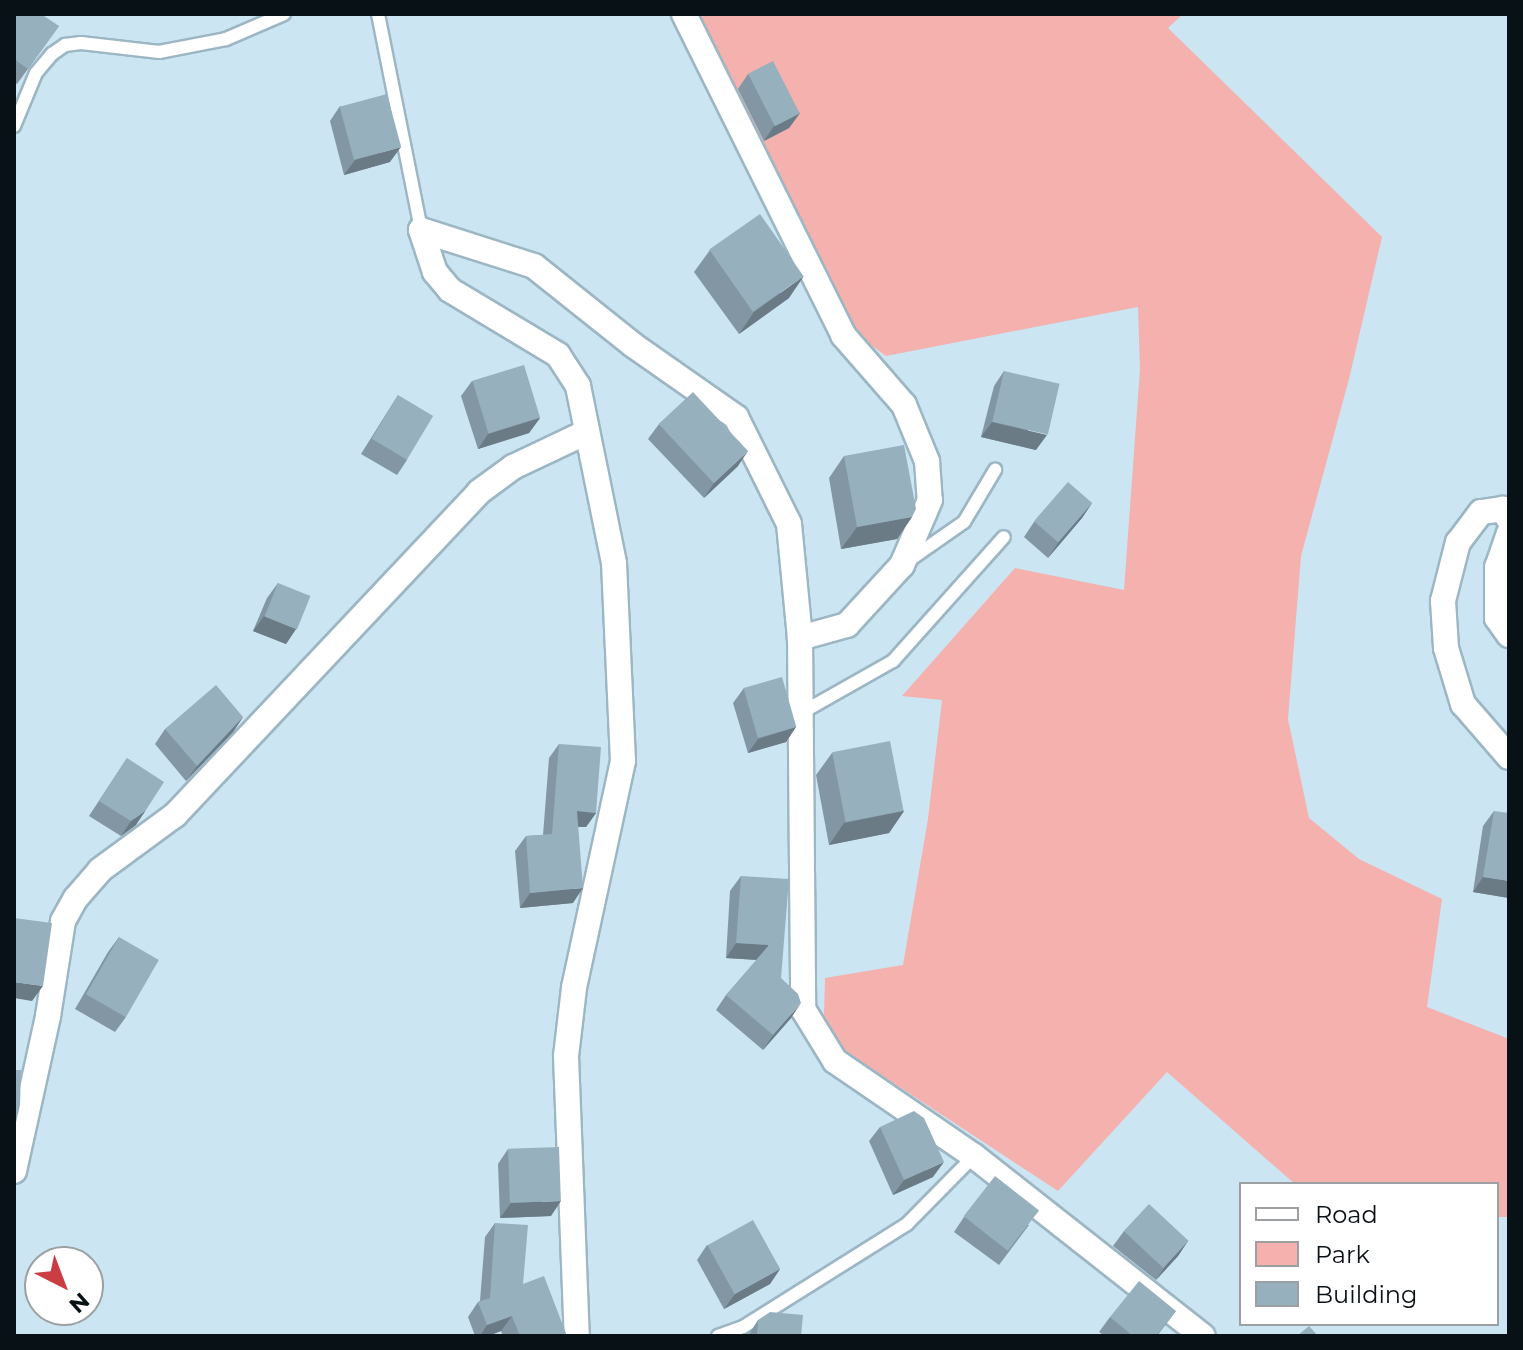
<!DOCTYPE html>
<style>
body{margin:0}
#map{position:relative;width:1523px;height:1350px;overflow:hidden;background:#cbe5f3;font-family:Montserrat,sans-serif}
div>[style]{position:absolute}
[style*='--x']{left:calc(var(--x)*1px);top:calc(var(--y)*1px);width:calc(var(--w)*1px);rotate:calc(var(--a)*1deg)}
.green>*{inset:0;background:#f4b1ad}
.roads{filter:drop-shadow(2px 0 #9db6c4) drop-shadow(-2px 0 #9db6c4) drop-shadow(0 2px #9db6c4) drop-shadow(0 -2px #9db6c4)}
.lane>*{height:12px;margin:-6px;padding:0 6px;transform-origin:6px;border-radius:6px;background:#fff}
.street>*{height:24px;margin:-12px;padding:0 12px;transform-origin:12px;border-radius:12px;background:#fff}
.wall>*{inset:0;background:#8297a3}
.shaded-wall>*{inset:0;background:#6a7b85}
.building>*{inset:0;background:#97b0be;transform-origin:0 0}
span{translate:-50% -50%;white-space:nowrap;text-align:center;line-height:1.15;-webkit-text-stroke:7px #fff;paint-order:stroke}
.frame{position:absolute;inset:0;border:16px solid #081116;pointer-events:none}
.legend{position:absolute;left:1239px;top:1182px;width:260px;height:144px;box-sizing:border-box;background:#fff;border:2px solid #9ca0a2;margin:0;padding:10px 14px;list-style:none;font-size:24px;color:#081116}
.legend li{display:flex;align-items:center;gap:16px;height:40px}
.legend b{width:40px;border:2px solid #9ca0a2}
.north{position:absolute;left:24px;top:1246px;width:80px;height:80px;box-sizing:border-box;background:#fff;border:2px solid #9ca0a2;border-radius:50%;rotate:138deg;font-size:22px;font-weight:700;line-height:32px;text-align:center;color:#081116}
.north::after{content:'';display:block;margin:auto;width:28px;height:36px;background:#cc3d43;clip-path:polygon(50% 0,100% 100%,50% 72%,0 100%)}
</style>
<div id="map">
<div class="green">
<div style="clip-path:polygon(697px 14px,1183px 14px,1168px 28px,1382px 237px,1349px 379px,1301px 556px,1288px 719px,1309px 818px,1359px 859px,1442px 899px,1427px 1007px,1509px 1039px,1509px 1217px,1497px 1217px,1497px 1184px,1295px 1184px,1167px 1072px,1058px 1191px,837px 1046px,824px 1015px,825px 978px,903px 965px,928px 819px,942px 700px,902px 696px,1015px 568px,1124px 590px,1140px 369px,1138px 307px,886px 356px,850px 330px)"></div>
</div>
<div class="roads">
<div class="lane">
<div style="--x:378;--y:14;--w:220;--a:78.7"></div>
<div style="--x:14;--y:126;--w:57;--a:-67.5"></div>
<div style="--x:36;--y:73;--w:25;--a:-50"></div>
<div style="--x:52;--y:54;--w:16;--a:-35"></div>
<div style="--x:65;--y:45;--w:16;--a:-7"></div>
<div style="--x:81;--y:43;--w:79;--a:6.6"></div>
<div style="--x:159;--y:52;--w:68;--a:-11"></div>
<div style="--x:226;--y:39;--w:63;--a:-23.3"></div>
<div style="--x:908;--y:561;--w:68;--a:-34.9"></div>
<div style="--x:964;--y:522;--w:61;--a:-59.2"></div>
<div style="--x:801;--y:713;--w:106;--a:-29.5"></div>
<div style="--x:893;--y:661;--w:166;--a:-48.2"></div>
<div style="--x:718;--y:1336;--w:27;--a:-20"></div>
<div style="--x:743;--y:1327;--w:194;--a:-32.1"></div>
<div style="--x:907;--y:1224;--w:95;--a:-45.4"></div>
</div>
<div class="street">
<div style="--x:684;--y:14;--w:358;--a:63.6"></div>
<div style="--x:843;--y:335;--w:93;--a:48.9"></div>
<div style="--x:904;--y:405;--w:61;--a:67.7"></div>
<div style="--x:927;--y:461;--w:39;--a:86"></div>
<div style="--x:930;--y:500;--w:71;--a:113.3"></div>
<div style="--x:902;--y:565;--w:81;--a:132.5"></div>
<div style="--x:847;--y:625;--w:49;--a:164.5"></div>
<div style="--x:421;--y:230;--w:119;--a:17.7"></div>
<div style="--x:534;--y:266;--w:127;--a:38.6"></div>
<div style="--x:633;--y:345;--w:126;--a:35"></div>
<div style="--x:736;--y:417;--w:119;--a:63.6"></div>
<div style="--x:789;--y:524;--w:115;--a:84.5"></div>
<div style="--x:800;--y:638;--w:371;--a:89.5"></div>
<div style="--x:803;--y:1009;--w:61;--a:58.4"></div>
<div style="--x:835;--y:1061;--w:168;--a:34.4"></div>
<div style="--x:974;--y:1156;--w:291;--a:38.2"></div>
<div style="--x:421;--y:230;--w:44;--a:71.6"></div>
<div style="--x:435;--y:272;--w:23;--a:50"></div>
<div style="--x:450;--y:290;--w:126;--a:31"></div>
<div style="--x:558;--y:355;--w:37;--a:57"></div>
<div style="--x:578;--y:386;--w:181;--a:78.5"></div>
<div style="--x:614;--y:563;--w:198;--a:87.4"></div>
<div style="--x:623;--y:761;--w:232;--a:102.2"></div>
<div style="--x:574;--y:988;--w:68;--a:96.7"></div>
<div style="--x:566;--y:1056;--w:280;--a:87.8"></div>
<div style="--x:1509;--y:520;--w:13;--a:-119"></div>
<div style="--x:1503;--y:509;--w:22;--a:172"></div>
<div style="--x:1481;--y:512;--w:38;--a:127"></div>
<div style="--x:1458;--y:542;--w:61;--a:104.3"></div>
<div style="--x:1443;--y:601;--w:47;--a:86.3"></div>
<div style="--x:1446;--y:648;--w:59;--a:73.1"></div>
<div style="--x:1463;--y:704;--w:70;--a:49"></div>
<div style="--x:1509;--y:533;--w:36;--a:109"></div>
<div style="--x:1497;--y:567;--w:51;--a:90"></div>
<div style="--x:1497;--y:618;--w:21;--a:55"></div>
<div style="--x:14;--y:1171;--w:159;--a:-77.6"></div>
<div style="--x:48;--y:1016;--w:96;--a:-81"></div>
<div style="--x:63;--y:921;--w:26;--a:-61"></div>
<div style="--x:76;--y:898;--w:37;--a:-49"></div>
<div style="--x:100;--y:870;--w:93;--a:-36.3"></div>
<div style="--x:175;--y:815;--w:444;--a:-46.7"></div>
<div style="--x:479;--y:492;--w:42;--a:-36.3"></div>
<div style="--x:513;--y:467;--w:82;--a:-25.3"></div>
</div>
</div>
<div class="wall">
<div style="clip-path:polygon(14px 14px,59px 26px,17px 84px,14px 82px)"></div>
<div style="clip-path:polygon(748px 74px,800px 113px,789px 128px,764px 141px,738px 89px)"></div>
<div style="clip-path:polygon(340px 106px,390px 162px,344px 175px,330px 121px)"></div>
<div style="clip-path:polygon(710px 250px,789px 298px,739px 334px,694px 272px)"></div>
<div style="clip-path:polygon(1004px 371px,1036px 450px,981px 437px,994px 386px)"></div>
<div style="clip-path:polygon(472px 381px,540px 418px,529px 433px,478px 449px,461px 396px)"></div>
<div style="clip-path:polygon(398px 395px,407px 460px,397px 475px,361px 454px)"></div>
<div style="clip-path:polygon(659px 424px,738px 466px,704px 498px,648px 439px)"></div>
<div style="clip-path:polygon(844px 456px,912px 517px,897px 539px,841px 549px,829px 478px)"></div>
<div style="clip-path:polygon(1092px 503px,1082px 518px,1048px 558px,1024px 537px,1034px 522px)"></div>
<div style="clip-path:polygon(278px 583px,296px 629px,286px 644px,253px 631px,267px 598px)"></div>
<div style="clip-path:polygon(744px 688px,796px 727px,786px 742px,748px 753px,733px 703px)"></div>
<div style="clip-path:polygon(243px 717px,233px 732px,186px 781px,155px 744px,165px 729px)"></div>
<div style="clip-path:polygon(559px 744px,596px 813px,586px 827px,578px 827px,573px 903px,520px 908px,515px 851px,526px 836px,543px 835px,549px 758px)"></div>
<div style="clip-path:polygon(832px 753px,904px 811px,889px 833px,829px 845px,816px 775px)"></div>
<div style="clip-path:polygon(127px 758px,136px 825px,121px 836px,89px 816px)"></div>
<div style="clip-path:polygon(1494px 811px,1509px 898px,1473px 892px,1483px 826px)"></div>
<div style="clip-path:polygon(741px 876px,781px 978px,791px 1018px,763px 1050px,716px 1010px,726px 995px,757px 960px,726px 958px,730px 891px)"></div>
<div style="clip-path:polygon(119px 937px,126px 1017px,115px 1032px,75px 1009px,108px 952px)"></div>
<div style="clip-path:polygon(880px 1127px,933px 1177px,893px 1195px,869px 1141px)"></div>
<div style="clip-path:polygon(508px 1149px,551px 1216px,500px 1218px,498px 1164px)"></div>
<div style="clip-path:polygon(964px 1217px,1029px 1225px,999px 1265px,954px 1232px)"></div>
<div style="clip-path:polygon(495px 1223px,523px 1284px,567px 1336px,503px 1336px,501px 1331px,488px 1336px,475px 1336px,468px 1317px,478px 1302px,480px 1301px,485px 1237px)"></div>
<div style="clip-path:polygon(1124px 1231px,1188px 1241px,1178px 1256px,1156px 1280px,1113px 1246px)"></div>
<div style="clip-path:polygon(707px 1245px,780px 1269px,770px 1284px,724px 1309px,697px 1260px)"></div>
<div style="clip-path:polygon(1176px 1311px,1157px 1336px,1105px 1336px,1099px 1332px,1110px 1317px)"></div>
<div style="clip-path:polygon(758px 1320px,801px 1336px,748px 1336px)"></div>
</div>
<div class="shaded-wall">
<div style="clip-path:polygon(800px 113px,789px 128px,764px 141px,774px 126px)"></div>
<div style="clip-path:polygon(401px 147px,390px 162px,344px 175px,355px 160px)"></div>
<div style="clip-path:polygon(804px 276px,789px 298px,739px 334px,754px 312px)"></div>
<div style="clip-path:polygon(540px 418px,529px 433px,478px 449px,488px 434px)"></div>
<div style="clip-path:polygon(992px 422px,1047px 435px,1036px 450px,981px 437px)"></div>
<div style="clip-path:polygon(748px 451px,738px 466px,704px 498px,714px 483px)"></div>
<div style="clip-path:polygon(1092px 503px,1082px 518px,1048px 558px,1058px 543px)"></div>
<div style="clip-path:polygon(912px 517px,897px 539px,841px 549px,857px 527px)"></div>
<div style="clip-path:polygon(264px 616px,296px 629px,286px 644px,253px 631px)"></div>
<div style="clip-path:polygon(243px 717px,233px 732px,186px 781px,197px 766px)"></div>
<div style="clip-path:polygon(796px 727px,786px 742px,748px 753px,758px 739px)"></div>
<div style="clip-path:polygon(146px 810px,136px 825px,121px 836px,131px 821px)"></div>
<div style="clip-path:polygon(577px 811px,596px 813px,586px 827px,567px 826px)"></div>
<div style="clip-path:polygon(904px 811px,889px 833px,829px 845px,844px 823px)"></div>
<div style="clip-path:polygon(1483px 877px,1509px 881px,1509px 898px,1473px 892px)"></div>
<div style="clip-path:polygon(583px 888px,573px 903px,520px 908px,530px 893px)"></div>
<div style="clip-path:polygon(736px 943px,769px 945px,759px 960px,726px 958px)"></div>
<div style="clip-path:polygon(14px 982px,43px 986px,32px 1001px,14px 998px)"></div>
<div style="clip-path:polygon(801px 1003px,791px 1018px,763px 1050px,773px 1035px)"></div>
<div style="clip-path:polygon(944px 1162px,933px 1177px,893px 1195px,904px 1180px)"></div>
<div style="clip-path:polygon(561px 1201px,551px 1216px,500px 1218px,511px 1203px)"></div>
<div style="clip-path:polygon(1188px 1241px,1178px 1256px,1156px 1280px,1166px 1265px)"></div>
<div style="clip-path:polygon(780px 1269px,770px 1284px,724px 1309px,735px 1294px)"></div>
<div style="clip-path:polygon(512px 1316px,501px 1331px,488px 1336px,480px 1336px,487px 1325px)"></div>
</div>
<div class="building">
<div style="clip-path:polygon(14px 14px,41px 14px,59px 26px,28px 69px,14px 59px)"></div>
<div style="left:773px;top:61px;width:59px;height:28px;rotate:63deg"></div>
<div style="left:387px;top:94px;width:55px;height:49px;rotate:75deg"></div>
<div style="left:760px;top:214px;width:76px;height:62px;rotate:55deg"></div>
<div style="left:524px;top:365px;width:55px;height:54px;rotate:73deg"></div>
<div style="left:1004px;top:371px;width:57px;height:52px;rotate:13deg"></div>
<div style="left:693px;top:392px;width:81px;height:47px;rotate:47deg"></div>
<div style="left:398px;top:395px;width:41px;height:51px;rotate:31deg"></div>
<div style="clip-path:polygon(904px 445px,916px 509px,912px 517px,857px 527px,844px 456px)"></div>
<div style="left:1068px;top:482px;width:32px;height:52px;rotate:41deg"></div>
<div style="left:278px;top:583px;width:35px;height:36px;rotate:22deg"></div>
<div style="left:782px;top:677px;width:52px;height:40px;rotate:74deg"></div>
<div style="clip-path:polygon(216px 685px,243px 717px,197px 766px,165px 729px)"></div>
<div style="left:890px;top:741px;width:71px;height:59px;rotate:79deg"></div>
<div style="clip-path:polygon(559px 744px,601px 747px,596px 813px,577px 811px,583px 888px,530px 893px,526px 836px,552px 834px)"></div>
<div style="clip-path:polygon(127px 758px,164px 782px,146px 810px,131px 821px,99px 801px)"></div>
<div style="clip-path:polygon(1494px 811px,1509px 813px,1509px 881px,1483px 877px)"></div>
<div style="clip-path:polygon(741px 876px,789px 879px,781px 978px,798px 994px,801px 1003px,773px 1035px,726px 995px,769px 945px,736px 943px)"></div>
<div style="clip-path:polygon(14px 918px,52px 923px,43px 986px,14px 982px)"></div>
<div style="left:119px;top:937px;width:46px;height:66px;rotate:30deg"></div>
<div style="clip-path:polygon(14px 1070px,21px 1070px,20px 1105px,15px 1127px,14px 1127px)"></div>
<div style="clip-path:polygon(914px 1111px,924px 1118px,944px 1162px,904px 1180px,880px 1127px)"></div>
<div style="left:559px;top:1147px;width:54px;height:51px;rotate:88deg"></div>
<div style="left:995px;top:1176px;width:56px;height:51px;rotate:38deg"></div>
<div style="left:1149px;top:1204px;width:54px;height:37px;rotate:43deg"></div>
<div style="left:753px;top:1220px;width:56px;height:52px;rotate:61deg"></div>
<div style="clip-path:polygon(495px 1223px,528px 1225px,523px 1284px,544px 1276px,567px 1336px,520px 1336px,512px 1316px,487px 1325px,478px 1302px,490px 1298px)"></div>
<div style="clip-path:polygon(1139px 1281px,1176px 1311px,1156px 1336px,1133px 1336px,1110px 1317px)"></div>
<div style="clip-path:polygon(770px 1312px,803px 1315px,801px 1336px,757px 1336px,758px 1320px)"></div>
<div style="clip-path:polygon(1309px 1326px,1318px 1336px,1297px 1336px)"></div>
</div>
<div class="frame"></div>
<ul class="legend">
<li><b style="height:10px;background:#fff"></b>Road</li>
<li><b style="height:22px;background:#f4b1ad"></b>Park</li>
<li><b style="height:22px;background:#97b0be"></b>Building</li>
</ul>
<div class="north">N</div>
</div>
